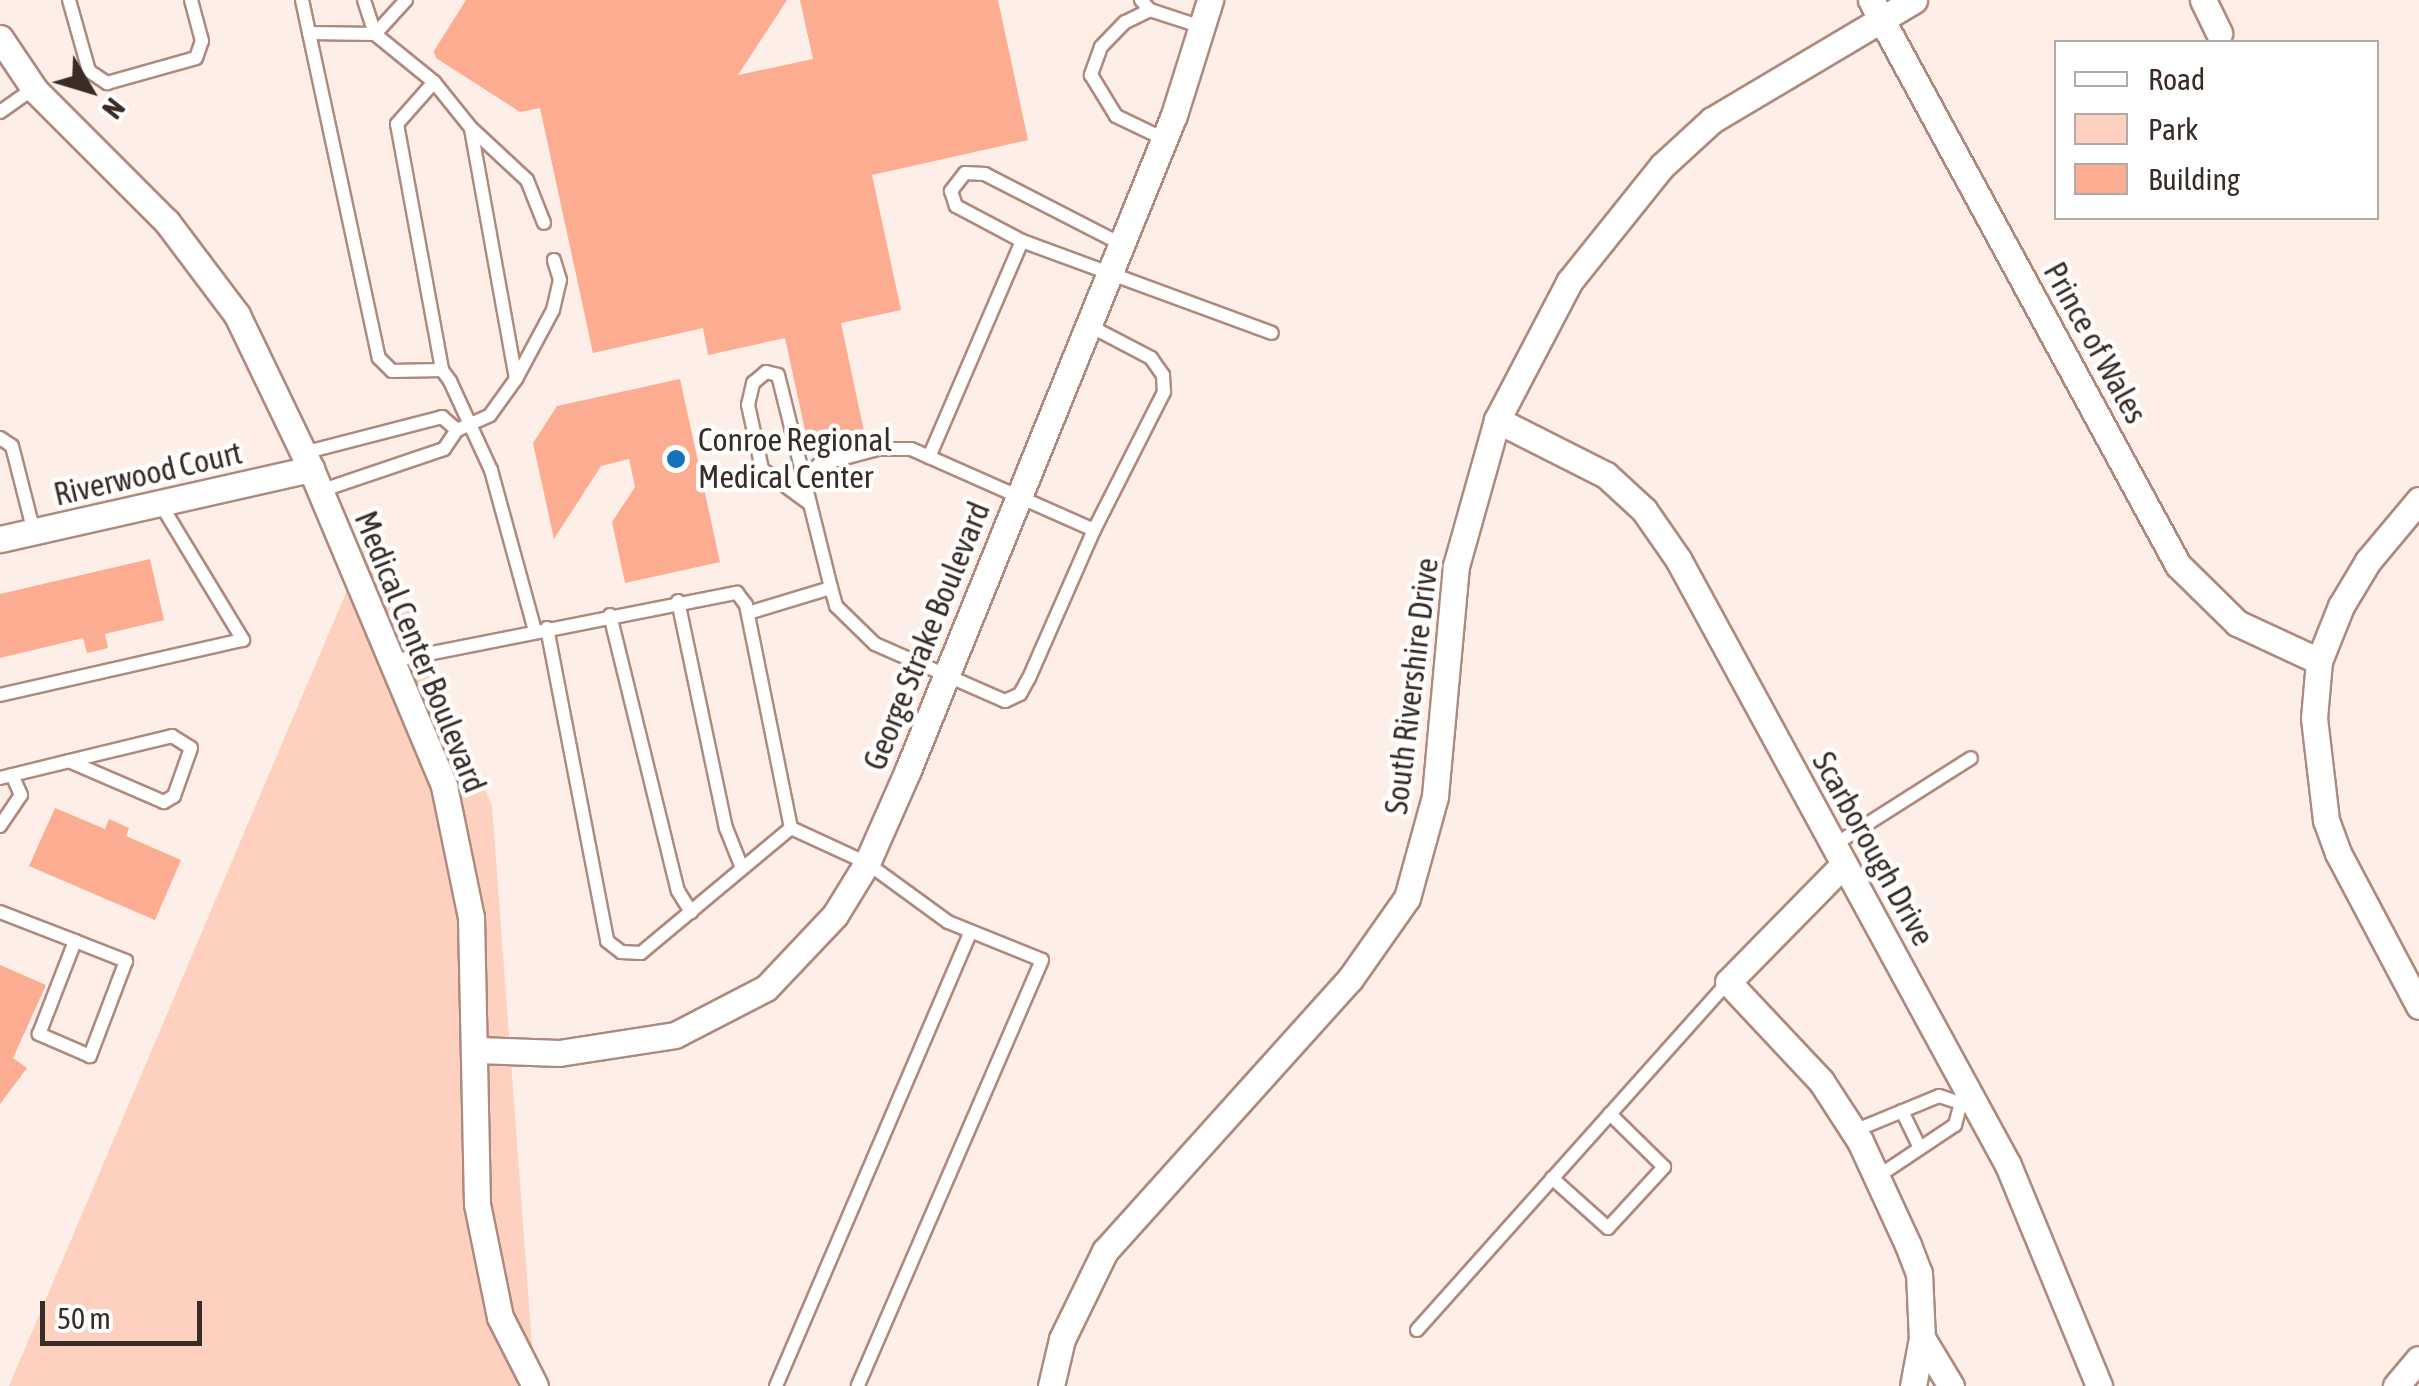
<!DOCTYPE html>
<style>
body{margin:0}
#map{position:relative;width:2419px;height:1386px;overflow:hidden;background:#fdeee8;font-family:"Asap Condensed",sans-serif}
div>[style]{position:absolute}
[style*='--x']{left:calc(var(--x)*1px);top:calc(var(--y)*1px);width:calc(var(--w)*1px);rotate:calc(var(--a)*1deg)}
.green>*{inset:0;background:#fdd0c0}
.building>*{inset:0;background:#fcac90}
.roads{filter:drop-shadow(2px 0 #ae8a7e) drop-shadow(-2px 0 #ae8a7e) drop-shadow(0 2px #ae8a7e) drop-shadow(0 -2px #ae8a7e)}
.lane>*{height:12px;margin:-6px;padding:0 6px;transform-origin:6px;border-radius:6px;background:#fff}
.street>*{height:25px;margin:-12.5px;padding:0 12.5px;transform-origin:12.5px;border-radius:12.5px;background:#fff}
.dots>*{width:28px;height:28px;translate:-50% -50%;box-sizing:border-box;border:5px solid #fff;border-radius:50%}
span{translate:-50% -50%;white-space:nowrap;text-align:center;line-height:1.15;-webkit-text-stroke:9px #fff;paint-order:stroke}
.street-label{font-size:32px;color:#392b26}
.poi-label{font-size:32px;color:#392b26}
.left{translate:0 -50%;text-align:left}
.legend{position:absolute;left:2054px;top:40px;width:325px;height:180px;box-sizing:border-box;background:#fff;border:2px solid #b0aaa8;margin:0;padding:12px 18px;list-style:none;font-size:30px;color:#392b26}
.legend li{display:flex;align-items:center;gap:20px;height:50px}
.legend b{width:50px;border:2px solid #b0aaa8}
.north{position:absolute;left:40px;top:40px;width:100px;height:100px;-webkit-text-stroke:8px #fff;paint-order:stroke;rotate:128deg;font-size:28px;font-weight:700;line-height:40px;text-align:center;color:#392b26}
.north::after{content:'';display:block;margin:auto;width:35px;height:45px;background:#392b26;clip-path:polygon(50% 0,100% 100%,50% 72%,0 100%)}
.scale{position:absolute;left:40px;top:1301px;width:162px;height:45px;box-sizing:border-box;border:5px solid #392b26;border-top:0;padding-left:12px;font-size:30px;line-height:35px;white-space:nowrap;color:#392b26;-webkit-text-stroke:8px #fff;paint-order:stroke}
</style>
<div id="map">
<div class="green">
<div style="clip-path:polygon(377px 520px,492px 806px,535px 1386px,9px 1386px)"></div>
</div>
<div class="building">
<div style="clip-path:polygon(466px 0,787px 0,738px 75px,813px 59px,800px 0,998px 0,1028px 140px,872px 175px,901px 310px,841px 323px,866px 441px,810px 453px,785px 338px,708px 355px,703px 328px,593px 353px,540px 108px,520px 112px,436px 58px,434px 51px)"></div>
<div style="clip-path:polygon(680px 379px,720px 562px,625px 583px,612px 522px,635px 487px,629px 459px,601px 466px,554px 539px,533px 443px,557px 406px)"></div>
<div style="clip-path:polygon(150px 559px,164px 620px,105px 634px,108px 648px,87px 653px,83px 638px,0 658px,0 594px)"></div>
<div style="clip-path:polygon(55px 808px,105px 829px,109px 819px,129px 828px,126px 836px,181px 860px,155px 920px,29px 866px)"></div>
<div style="clip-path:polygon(0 965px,46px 985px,13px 1058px,27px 1068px,0 1104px)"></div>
</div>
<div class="roads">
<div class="lane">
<div style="--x:69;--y:0;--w:74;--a:74.3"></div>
<div style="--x:89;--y:71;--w:22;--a:34"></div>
<div style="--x:107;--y:83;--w:92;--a:-15.7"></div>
<div style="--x:196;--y:58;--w:18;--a:-71"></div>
<div style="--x:202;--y:41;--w:42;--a:-105"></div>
<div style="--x:302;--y:0;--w:366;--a:77.9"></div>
<div style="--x:379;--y:358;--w:18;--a:45"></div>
<div style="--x:392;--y:371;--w:50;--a:-1.1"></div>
<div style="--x:442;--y:370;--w:14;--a:54"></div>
<div style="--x:450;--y:381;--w:98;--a:65.3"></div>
<div style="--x:491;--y:470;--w:167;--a:74.7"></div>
<div style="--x:1141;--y:0;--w:13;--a:48"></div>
<div style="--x:1150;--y:10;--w:55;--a:18.1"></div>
<div style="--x:1150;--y:10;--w:28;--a:154"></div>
<div style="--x:1125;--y:22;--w:35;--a:134"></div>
<div style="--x:1101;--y:47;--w:30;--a:110"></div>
<div style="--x:1091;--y:75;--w:48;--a:58.6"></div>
<div style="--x:1116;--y:116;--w:53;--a:25.6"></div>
<div style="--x:309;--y:33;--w:66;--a:0.9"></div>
<div style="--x:375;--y:34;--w:36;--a:-108"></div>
<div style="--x:434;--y:82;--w:56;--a:131.4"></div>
<div style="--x:397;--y:124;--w:250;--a:79.6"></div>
<div style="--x:0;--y:112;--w:42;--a:-35.2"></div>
<div style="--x:471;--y:128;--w:76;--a:42.9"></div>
<div style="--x:527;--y:180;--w:46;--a:68.4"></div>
<div style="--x:1121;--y:244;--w:153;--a:-152.8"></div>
<div style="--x:985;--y:174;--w:20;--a:-177"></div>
<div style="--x:965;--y:173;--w:23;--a:128"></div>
<div style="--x:951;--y:191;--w:16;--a:72"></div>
<div style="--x:956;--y:206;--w:75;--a:27.9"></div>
<div style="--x:1022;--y:241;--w:266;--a:20.2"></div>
<div style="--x:1088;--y:325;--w:71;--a:27.6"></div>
<div style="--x:1151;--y:358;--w:21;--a:55"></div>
<div style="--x:1163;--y:375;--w:17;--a:87"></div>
<div style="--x:1164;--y:392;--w:155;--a:116.9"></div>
<div style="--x:516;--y:379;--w:78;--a:-61.8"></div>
<div style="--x:553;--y:310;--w:31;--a:-77"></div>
<div style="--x:560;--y:280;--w:21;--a:-107"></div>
<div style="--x:0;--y:438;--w:14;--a:34"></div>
<div style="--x:12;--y:446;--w:89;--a:75.7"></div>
<div style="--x:303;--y:453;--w:144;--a:-14.5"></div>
<div style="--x:442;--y:417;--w:20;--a:41"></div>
<div style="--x:929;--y:457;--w:235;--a:-66.7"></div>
<div style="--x:320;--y:491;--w:131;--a:-18.7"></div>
<div style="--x:444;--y:449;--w:23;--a:-56"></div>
<div style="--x:457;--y:430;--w:36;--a:-24"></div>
<div style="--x:490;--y:415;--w:44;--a:-54.2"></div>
<div style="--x:516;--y:379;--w:255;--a:-100.2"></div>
<div style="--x:471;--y:128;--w:59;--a:-128.8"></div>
<div style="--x:434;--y:82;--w:76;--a:-140.9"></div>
<div style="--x:375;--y:34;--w:46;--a:-47.6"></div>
<div style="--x:810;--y:504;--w:59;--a:-143.9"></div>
<div style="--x:762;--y:469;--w:66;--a:-102.3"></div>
<div style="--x:748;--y:405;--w:23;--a:-77"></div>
<div style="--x:753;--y:383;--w:17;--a:-40"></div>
<div style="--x:766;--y:372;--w:12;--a:14"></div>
<div style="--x:778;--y:375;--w:219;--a:76"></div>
<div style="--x:678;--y:601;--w:232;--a:78.1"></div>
<div style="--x:726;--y:828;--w:43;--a:68.2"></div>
<div style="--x:748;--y:613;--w:87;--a:-16.8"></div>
<div style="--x:831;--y:588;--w:19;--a:74"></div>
<div style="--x:836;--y:606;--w:54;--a:44.3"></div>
<div style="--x:875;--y:644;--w:142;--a:23.7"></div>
<div style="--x:1005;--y:701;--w:17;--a:-25"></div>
<div style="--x:1020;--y:694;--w:18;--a:-61"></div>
<div style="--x:1029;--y:678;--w:162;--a:-66.3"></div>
<div style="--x:1094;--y:530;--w:200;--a:-156.1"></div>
<div style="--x:911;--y:449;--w:33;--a:180"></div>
<div style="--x:878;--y:449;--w:62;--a:165.1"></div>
<div style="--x:610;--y:615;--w:284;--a:76.2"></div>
<div style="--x:678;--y:891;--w:25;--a:58"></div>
<div style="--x:547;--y:628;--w:319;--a:79.1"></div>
<div style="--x:607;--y:941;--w:18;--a:38"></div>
<div style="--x:621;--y:952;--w:20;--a:3"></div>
<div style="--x:641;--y:953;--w:195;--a:-39.8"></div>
<div style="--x:392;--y:661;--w:352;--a:-11.2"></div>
<div style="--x:737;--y:593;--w:15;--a:53"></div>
<div style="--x:746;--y:605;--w:227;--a:78.6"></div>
<div style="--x:791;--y:828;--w:84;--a:24.7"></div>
<div style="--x:867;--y:863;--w:100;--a:36.1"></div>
<div style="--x:948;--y:922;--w:101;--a:22"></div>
<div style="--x:1042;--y:960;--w:464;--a:113.4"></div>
<div style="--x:0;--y:695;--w:249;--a:-12.8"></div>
<div style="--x:243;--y:640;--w:157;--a:-121.2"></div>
<div style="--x:0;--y:778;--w:71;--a:-13.8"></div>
<div style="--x:69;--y:761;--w:106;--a:-13.6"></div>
<div style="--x:172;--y:736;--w:22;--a:32"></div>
<div style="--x:191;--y:748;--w:51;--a:109.5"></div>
<div style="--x:174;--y:796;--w:12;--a:149"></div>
<div style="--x:164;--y:802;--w:103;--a:-156.7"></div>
<div style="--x:0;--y:826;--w:37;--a:-56"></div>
<div style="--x:21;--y:795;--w:22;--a:-114"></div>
<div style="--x:1834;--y:845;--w:162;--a:-32.4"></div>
<div style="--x:0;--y:912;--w:80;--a:21.1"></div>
<div style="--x:75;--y:941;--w:55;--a:21.4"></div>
<div style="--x:126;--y:961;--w:102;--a:110.8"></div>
<div style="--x:90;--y:1056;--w:56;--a:-156.7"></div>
<div style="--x:39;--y:1034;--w:100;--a:-68.8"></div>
<div style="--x:1902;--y:1111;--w:41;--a:64.1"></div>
<div style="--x:1854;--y:1131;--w:92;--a:-22.4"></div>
<div style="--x:1939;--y:1096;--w:23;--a:18"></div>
<div style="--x:1877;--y:1177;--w:94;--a:-33.7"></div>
<div style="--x:1955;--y:1125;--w:23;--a:-75"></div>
<div style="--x:1961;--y:1103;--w:12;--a:-31"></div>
<div style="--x:1552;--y:1178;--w:75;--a:41.8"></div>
<div style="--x:1608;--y:1228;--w:83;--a:-47.4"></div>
<div style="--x:1664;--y:1167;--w:76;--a:-135.5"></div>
<div style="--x:1417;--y:1330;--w:467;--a:-48.2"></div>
<div style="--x:776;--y:1386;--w:494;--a:-66.8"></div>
</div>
<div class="street">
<div style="--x:1871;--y:0;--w:643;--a:61.48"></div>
<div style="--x:2178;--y:565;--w:83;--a:44.5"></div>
<div style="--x:2237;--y:623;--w:90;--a:24.9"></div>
<div style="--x:2203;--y:0;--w:37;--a:64"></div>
<div style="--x:0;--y:38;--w:63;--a:56.1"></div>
<div style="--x:35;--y:90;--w:187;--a:45"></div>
<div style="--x:167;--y:222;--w:116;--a:53"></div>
<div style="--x:237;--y:315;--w:171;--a:64.3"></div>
<div style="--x:311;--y:469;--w:344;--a:67.2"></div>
<div style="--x:444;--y:786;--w:134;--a:78.4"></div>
<div style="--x:471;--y:917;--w:287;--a:88.8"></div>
<div style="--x:477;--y:1204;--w:115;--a:78.5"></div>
<div style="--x:500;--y:1317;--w:77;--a:63.1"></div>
<div style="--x:1497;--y:420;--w:122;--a:26.8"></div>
<div style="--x:1606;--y:475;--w:52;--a:42.6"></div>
<div style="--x:1644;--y:510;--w:60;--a:55.2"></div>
<div style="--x:1678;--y:559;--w:690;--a:61.43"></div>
<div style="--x:2008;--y:1165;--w:239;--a:67.6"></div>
<div style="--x:2419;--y:500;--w:80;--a:129.9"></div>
<div style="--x:2368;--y:561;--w:52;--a:121"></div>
<div style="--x:2341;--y:606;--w:59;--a:111.8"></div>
<div style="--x:2319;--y:661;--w:57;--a:95"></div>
<div style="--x:2314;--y:718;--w:103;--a:83.3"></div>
<div style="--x:2326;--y:820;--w:35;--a:70"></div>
<div style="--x:2338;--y:853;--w:173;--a:62.1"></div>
<div style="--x:0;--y:539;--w:319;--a:-12.7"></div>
<div style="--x:1844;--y:864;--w:165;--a:134.5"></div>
<div style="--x:1728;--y:982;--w:136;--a:46.8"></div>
<div style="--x:1821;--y:1081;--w:72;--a:57"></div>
<div style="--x:1860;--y:1141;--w:115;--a:65.2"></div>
<div style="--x:1908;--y:1245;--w:30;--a:69"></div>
<div style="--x:1919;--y:1273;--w:65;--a:87.4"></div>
<div style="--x:1922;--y:1338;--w:49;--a:100.6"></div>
<div style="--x:478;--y:1050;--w:81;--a:2.1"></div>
<div style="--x:559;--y:1053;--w:117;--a:-8.8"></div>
<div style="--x:675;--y:1035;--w:102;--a:-27.3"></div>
<div style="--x:766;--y:988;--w:100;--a:-46.6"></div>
<div style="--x:835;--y:915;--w:61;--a:-58.4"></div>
<div style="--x:867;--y:863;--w:102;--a:-66.2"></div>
<div style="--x:908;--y:770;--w:707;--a:-67.9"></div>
<div style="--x:1174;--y:115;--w:121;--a:-72.6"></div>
<div style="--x:1922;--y:1338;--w:56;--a:58.9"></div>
<div style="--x:1051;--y:1386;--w:48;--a:-76.8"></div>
<div style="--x:1062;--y:1339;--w:98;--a:-64"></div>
<div style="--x:1105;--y:1251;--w:366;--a:-48"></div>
<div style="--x:1350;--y:979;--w:99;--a:-54.9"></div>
<div style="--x:1407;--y:898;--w:106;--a:-74.6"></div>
<div style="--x:1435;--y:796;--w:231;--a:-84.8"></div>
<div style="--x:1456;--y:566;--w:152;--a:-74.3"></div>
<div style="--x:1497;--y:420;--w:156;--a:-62.4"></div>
<div style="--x:1569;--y:282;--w:149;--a:-51.3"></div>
<div style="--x:1662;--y:166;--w:68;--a:-42.6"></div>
<div style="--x:1712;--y:120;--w:235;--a:-30.7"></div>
<div style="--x:2396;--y:1386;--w:35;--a:-50"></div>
</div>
</div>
<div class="dots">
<div style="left:676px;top:459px;background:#1472be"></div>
</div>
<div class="street-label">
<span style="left:2095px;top:343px;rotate:61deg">Prince of Wales</span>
<span style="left:148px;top:474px;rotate:-13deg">Riverwood Court</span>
<span style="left:927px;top:636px;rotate:-68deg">George Strake Boulevard</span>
<span style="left:420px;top:652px;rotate:68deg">Medical Center Boulevard</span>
<span style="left:1412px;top:686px;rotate:-83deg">South Rivershire Drive</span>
<span style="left:1873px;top:849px;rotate:61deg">Scarborough Drive</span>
</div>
<div class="poi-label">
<span class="left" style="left:698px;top:459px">Conroe Regional<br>Medical Center</span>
</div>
<ul class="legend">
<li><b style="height:12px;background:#fff"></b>Road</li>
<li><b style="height:28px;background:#fdd0c0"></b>Park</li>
<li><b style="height:28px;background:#fcac90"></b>Building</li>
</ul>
<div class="north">N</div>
<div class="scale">50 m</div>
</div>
